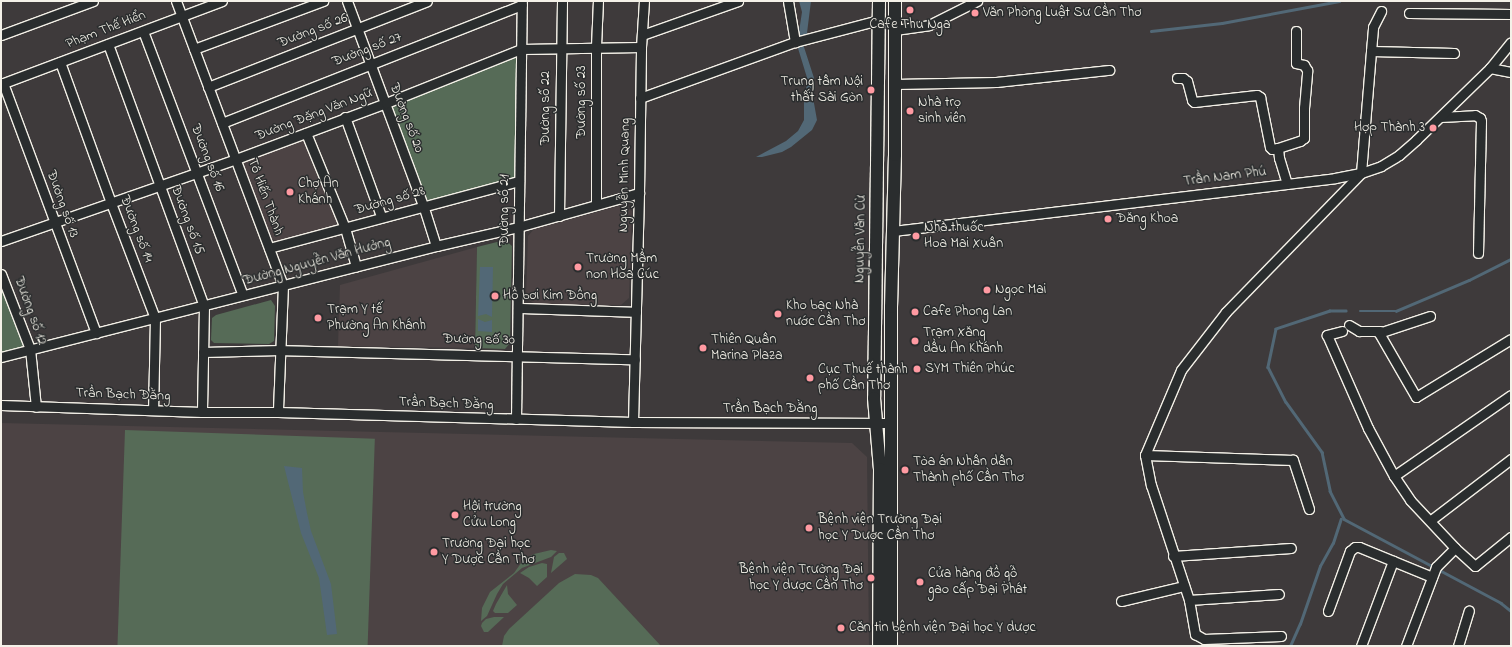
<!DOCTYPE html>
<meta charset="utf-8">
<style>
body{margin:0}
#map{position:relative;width:1512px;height:647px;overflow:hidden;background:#3e3a3b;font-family:"Indie Flower",sans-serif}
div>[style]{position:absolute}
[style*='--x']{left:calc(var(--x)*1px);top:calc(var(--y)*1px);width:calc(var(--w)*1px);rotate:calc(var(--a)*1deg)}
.built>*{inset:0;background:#4c4344}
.green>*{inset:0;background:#566b57;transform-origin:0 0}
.water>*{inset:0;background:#526876}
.stream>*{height:2.5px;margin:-1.25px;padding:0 1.25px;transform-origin:1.25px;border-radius:1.25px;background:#526876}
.roads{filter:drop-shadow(1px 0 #f4f1e8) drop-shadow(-1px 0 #f4f1e8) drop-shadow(0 1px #f4f1e8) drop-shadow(0 -1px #f4f1e8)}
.minor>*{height:9px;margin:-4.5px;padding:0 4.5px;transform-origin:4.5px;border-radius:4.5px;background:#2a2d2e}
.major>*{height:12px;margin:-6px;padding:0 6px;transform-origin:6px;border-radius:6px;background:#2a2d2e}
.dots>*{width:11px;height:11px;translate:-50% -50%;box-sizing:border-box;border:2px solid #2a2d2e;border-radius:50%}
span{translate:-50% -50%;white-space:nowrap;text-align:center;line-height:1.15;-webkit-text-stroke:3px #2a2d2e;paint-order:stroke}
.poi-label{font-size:14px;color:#f4f1e8}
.left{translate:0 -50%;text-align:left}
.right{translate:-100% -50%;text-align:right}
.street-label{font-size:14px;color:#f4f1e8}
.frame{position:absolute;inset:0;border:2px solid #f4f1e8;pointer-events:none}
</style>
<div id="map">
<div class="built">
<div style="clip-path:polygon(298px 141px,304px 141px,307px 144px,337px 221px,335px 227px,277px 242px,270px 238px,243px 163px)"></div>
<div style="clip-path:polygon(623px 205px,632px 211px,629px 298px,621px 305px,535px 304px,526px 298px,528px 236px,534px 229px)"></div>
<div style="clip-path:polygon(477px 247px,475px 348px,338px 346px,340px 285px)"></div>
<div style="clip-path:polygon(1px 423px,852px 443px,867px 457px,869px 646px,1px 646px)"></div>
</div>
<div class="green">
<div style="clip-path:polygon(514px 58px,517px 58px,515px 178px,430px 201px,427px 199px,390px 107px,391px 103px)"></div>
<div style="clip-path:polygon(505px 240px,512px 246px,510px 343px,505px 349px,475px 348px,477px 247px)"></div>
<div style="clip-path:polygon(1px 285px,26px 344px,24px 349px,1px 354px)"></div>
<div style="clip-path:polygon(271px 300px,275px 306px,274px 341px,269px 344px,214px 343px,211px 340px,212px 318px,216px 315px)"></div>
<div style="left:125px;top:430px;width:250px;height:216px;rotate:2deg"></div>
<div style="clip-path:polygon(551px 550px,557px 551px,551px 557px,522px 568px,503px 584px,497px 594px,487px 616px,481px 621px,482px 608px,490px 592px,514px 573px,524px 559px,534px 554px)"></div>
<div style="clip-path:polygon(559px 553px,564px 553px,567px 559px,551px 573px,554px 557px)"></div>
<div style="clip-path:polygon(542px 563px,547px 564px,547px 577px,537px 586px,529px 578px,520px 573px,529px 567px)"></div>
<div style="clip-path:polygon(575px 574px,591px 575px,598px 578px,661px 646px,502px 646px,504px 636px,509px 629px,559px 583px)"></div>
<div style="clip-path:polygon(507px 585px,508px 594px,517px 605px,508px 613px,495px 613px,493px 611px,496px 604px)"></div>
<div style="clip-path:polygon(494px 617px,504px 617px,488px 632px,484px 632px,481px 626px,482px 623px,486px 619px)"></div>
</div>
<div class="water">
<div style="clip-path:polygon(799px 1px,811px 1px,807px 33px,803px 44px,814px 78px,812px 92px,817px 120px,812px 130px,791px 147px,782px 152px,762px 157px,756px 157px,786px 141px,798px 131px,804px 120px,804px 97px,808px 81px,797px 45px,802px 12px)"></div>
<div style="clip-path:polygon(480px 267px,493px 267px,492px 317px,486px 314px,478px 316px)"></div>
<div style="clip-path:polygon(478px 319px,485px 322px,492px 320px,492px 332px,478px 331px)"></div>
<div style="clip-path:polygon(284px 466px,302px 468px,303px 492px,307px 513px,311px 531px,331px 584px,337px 634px,327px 635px,319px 578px,301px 533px)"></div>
</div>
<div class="stream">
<div style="--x:1151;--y:31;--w:71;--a:-6.4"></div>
<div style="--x:1222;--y:23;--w:119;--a:-10.6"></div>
<div style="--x:1346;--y:311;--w:16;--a:180"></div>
<div style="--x:1330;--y:311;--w:57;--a:161.6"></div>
<div style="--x:1276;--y:329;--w:39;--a:102"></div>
<div style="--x:1268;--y:367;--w:39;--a:63"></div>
<div style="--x:1286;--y:402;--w:62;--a:54.2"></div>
<div style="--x:1322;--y:452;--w:40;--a:78"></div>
<div style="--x:1330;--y:491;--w:31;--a:63"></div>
<div style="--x:1344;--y:519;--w:178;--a:28.1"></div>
<div style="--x:1501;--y:603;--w:13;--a:39"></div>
<div style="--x:1360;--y:311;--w:36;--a:0"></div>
<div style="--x:1396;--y:311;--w:79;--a:-23"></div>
<div style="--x:1469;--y:280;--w:47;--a:-26.6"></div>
<div style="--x:1290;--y:646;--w:24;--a:-66"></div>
<div style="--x:1300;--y:624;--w:61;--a:-71"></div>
<div style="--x:1320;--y:566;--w:26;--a:-61"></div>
<div style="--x:1333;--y:543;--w:25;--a:-72"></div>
</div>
<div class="roads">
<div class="minor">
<div style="--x:176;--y:1;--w:303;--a:69.4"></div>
<div style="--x:283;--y:285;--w:127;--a:92.3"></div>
<div style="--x:347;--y:1;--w:218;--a:69.6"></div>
<div style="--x:423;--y:205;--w:43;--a:72.4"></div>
<div style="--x:788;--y:1;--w:42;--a:80.3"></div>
<div style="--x:1409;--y:13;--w:102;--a:0.6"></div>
<div style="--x:895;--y:30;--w:34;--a:-8"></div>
<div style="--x:929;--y:25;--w:54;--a:-26.6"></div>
<div style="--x:143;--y:31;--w:282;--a:69.3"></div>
<div style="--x:1;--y:35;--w:98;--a:-20.3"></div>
<div style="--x:642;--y:35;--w:102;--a:-19.5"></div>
<div style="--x:108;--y:44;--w:279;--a:69.9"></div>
<div style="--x:204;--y:306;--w:106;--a:91.1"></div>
<div style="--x:194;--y:49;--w:138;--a:-20.4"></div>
<div style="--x:1371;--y:51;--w:24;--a:-85"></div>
<div style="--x:1373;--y:27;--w:18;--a:-63"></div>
<div style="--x:60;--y:62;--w:150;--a:70.1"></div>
<div style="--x:111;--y:203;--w:123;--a:69.1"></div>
<div style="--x:155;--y:318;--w:92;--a:91.2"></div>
<div style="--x:1490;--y:68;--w:21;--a:11"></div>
<div style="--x:1177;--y:78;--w:6;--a:0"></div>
<div style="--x:1183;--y:78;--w:5;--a:37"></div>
<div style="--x:1187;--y:81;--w:20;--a:75"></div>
<div style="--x:1192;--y:100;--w:3;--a:45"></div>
<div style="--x:1194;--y:102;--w:63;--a:-6.3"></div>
<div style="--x:1257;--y:95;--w:4;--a:34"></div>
<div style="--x:1260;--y:97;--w:51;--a:78.7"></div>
<div style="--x:1270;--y:147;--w:3;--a:45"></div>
<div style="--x:1272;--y:149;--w:6;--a:-9"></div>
<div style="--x:3;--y:83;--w:267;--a:69.6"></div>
<div style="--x:1;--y:84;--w:236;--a:-20.6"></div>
<div style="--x:895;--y:84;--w:101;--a:-1.1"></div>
<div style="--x:996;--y:82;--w:114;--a:-6.1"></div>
<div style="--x:208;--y:87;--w:235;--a:-21.4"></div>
<div style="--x:640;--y:98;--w:165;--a:-19.9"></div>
<div style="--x:795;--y:42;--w:86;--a:-14.8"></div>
<div style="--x:345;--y:117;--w:105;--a:70"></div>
<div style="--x:1440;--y:117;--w:35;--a:-3"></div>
<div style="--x:1475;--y:115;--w:6;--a:31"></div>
<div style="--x:1480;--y:118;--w:3;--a:72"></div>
<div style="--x:1481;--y:121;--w:132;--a:91.3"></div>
<div style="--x:222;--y:123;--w:322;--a:-21.5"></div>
<div style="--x:306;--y:133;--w:103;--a:67.7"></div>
<div style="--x:345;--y:228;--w:40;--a:74"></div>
<div style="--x:1287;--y:184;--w:27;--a:-107"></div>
<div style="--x:1279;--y:158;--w:10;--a:-96"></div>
<div style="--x:1278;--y:148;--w:23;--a:-18"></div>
<div style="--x:1300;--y:141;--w:5;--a:-37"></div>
<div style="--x:1304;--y:138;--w:30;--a:-90"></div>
<div style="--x:1304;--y:108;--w:38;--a:-85"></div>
<div style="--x:1307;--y:70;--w:6;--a:-121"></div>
<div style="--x:1304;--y:65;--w:8;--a:-166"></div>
<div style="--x:1296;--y:63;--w:32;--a:-90"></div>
<div style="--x:596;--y:204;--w:158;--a:-90"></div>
<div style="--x:596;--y:46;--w:45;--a:-87.5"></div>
<div style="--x:559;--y:216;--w:215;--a:-89.2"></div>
<div style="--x:893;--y:231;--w:445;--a:-6.8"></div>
<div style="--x:1335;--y:178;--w:26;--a:-11"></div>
<div style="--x:1361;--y:173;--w:21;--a:-19"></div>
<div style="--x:1381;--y:166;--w:21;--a:-31"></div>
<div style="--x:1399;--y:155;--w:23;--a:-41"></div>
<div style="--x:1416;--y:140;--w:103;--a:-44.2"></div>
<div style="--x:1490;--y:68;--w:33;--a:-51"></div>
<div style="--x:1;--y:241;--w:249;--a:-19.2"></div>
<div style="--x:236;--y:159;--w:160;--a:-20.5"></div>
<div style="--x:386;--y:103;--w:145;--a:-21.8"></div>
<div style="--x:521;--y:49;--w:120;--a:-1"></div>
<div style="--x:269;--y:248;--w:259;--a:-15"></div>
<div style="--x:1;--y:274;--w:80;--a:68.9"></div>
<div style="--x:30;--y:349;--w:58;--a:84.1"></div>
<div style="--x:518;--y:308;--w:118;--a:1.9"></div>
<div style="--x:1430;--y:316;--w:54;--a:161.6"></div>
<div style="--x:1379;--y:333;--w:74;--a:60"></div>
<div style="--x:1416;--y:397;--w:111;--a:-31.4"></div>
<div style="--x:1349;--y:325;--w:12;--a:31"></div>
<div style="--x:1359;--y:331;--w:21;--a:0"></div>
<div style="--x:1342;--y:331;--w:16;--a:165"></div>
<div style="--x:1327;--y:335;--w:102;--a:66.2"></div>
<div style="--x:1368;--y:428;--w:55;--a:61.6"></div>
<div style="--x:1394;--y:476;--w:29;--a:56"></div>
<div style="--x:1410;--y:500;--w:66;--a:46.8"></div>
<div style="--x:1455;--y:548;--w:27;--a:42"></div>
<div style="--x:1475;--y:566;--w:46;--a:-38.9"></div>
<div style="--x:203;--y:352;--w:77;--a:-1.5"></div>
<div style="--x:280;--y:350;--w:355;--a:1.5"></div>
<div style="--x:1;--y:357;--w:449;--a:-14.3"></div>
<div style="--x:436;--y:246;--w:84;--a:-13"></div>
<div style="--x:518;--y:227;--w:126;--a:-15.7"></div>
<div style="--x:1;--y:405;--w:201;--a:2"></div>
<div style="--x:202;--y:412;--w:76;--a:0"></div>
<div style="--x:278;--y:412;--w:355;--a:1.6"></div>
<div style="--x:633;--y:422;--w:258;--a:0.2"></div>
<div style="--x:516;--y:419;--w:418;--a:-89.2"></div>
<div style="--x:633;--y:422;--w:229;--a:-88.5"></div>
<div style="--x:639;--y:193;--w:146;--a:-89.2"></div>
<div style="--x:641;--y:47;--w:46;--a:-86.3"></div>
<div style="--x:1145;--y:455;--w:31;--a:79"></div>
<div style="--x:1151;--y:485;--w:121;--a:71.7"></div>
<div style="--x:1189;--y:600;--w:35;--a:80"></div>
<div style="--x:1195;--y:634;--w:10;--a:29"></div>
<div style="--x:1204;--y:639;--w:77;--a:-2.2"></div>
<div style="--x:1394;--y:476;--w:142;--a:-34.7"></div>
<div style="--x:1309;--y:509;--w:52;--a:-108.1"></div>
<div style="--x:1293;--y:460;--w:148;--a:-178.1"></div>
<div style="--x:1145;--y:455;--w:92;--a:-67"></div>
<div style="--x:1181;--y:370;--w:73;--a:-52.2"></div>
<div style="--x:1226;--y:312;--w:194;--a:-45.8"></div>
<div style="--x:1361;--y:173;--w:122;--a:-85.3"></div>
<div style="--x:1371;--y:51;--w:83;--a:1.4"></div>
<div style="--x:1431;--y:520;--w:101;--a:-37.3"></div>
<div style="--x:1173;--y:556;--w:118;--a:-3.9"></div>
<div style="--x:1189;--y:600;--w:90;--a:-3.8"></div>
<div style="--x:1121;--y:601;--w:65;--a:-13.4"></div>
<div style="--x:1328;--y:611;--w:64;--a:-69.9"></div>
<div style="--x:1350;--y:551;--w:6;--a:-39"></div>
<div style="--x:1355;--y:547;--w:4;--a:0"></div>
<div style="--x:1359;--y:547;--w:79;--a:22.3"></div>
<div style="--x:1361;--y:646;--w:91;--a:-69.4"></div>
<div style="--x:1406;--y:646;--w:85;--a:-69.2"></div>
<div style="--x:1436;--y:567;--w:27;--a:-45"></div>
<div style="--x:1458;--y:646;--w:37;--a:-73"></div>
</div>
<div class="major">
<div style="--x:879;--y:1;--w:397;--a:90.7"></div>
<div style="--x:874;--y:398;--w:71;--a:85.2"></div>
<div style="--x:880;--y:469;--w:177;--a:90.3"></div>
<div style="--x:891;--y:646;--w:339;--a:-90"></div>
<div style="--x:891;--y:307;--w:152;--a:-88.5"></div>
<div style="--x:895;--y:155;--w:154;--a:-90"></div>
</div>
</div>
<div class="dots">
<div style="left:910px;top:10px;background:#ff9aa2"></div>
<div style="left:975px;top:13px;background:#ff9aa2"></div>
<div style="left:871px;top:90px;background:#ff9aa2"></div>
<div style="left:910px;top:111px;background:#ff9aa2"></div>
<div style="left:1433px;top:128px;background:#ff9aa2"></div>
<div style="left:290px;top:192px;background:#ff9aa2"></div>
<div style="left:1108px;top:219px;background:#ff9aa2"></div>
<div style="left:916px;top:236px;background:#ff9aa2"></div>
<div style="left:578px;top:267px;background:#ff9aa2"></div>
<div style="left:987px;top:290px;background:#ff9aa2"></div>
<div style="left:495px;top:296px;background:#ff9aa2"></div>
<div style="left:915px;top:312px;background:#ff9aa2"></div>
<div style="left:778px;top:314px;background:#ff9aa2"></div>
<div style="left:318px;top:318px;background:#ff9aa2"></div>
<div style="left:915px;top:341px;background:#ff9aa2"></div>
<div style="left:703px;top:348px;background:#ff9aa2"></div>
<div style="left:917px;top:369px;background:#ff9aa2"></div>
<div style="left:810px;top:378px;background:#ff9aa2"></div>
<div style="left:905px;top:470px;background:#ff9aa2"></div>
<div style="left:455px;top:515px;background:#ff9aa2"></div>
<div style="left:809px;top:528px;background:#ff9aa2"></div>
<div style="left:434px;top:552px;background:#ff9aa2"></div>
<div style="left:871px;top:578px;background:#ff9aa2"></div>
<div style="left:920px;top:582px;background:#ff9aa2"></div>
<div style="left:841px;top:628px;background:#ff9aa2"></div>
</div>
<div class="poi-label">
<span class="left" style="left:983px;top:13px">Văn Phòng Luật Sư Cần Thơ</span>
<span style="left:910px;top:25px">Cafe Thu Nga</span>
<span class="right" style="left:863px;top:90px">Trung tâm Nội<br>thất Sài Gòn</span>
<span class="left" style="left:918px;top:111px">Nhà trọ<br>sinh viên</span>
<span class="right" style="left:1425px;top:128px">Hợp Thành 3</span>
<span class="left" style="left:298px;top:192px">Chợ An<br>Khánh</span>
<span class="left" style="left:1116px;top:219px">Đăng Khoa</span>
<span class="left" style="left:924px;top:236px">Nhà thuốc<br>Hoa Mai Xuân</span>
<span class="left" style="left:586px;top:267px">Trường Mầm<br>non Hoa Cúc</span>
<span class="left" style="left:995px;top:290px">Ngọc Mai</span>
<span class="left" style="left:503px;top:296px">Hồ bơi Kim Đồng</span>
<span class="left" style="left:786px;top:314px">Kho bạc Nhà<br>nước Cần Thơ</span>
<span class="left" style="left:327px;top:318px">Trạm Y tế<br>Phường An Khánh</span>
<span class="left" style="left:923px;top:312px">Cafe Phong Lan</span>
<span class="left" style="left:923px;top:341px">Trạm Xăng<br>dầu An Khánh</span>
<span class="left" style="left:711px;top:348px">Thiên Quân<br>Marina Plaza</span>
<span class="left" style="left:925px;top:369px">SYM Thiên Phúc</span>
<span class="left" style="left:818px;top:378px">Cục Thuế thành<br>phố Cần Thơ</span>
<span class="left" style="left:913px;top:470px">Tòa án Nhân dân<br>Thành phố Cần Thơ</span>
<span class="left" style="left:463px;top:515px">Hội trường<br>Cửu Long</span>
<span class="left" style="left:818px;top:528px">Bệnh viện Trường Đại<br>học Y Dược Cần Thơ</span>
<span class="left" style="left:442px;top:552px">Trường Đại học<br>Y Dược Cần Thơ</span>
<span class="right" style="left:863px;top:578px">Bệnh viện Trường Đại<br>học Y dược Cần Thơ</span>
<span class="left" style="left:928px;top:582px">Cửa hàng đồ gỗ<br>gao cấp Đại Phát</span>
<span class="left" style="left:849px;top:628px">Căn tin bệnh viện Đại học Y dược</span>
</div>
<div class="street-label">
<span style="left:106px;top:30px;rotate:-21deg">Phạm Thế Hiển</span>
<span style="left:313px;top:31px;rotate:-21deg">Đường số 26</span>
<span style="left:367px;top:50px;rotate:-21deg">Đường số 27</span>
<span style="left:582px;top:102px;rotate:-90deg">Đường số 23</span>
<span style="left:546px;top:108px;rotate:-90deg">Đường số 22</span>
<span style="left:314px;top:115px;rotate:-21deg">Đường Đặng Văn Ngữ</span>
<span style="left:406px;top:118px;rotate:69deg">Đường số 20</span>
<span style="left:207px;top:158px;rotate:69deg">Đường số 16</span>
<span style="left:625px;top:175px;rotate:-89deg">Nguyễn Minh Quang</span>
<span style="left:1225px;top:177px;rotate:-7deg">Trần Nam Phú</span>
<span style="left:265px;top:197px;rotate:70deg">Tô Hiến Thành</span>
<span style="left:390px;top:201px;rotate:-16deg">Đường số 28</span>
<span style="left:62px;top:204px;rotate:70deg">Đường số 13</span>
<span style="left:505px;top:210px;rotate:-90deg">Đường số 21</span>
<span style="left:187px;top:220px;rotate:70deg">Đường số 15</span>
<span style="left:136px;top:229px;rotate:69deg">Đường số 14</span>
<span style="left:861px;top:239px;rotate:-89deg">Nguyễn Văn Cừ</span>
<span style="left:317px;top:262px;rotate:-15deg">Đường Nguyễn Văn Hưởng</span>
<span style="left:30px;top:311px;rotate:70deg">Đường số 12</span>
<span style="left:479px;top:340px;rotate:1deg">Đường số 30</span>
<span style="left:123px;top:395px;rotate:2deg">Trần Bạch Đằng</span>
<span style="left:446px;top:404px;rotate:2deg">Trần Bạch Đằng</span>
<span style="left:770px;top:409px">Trần Bạch Đằng</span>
</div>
<div class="frame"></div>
</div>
